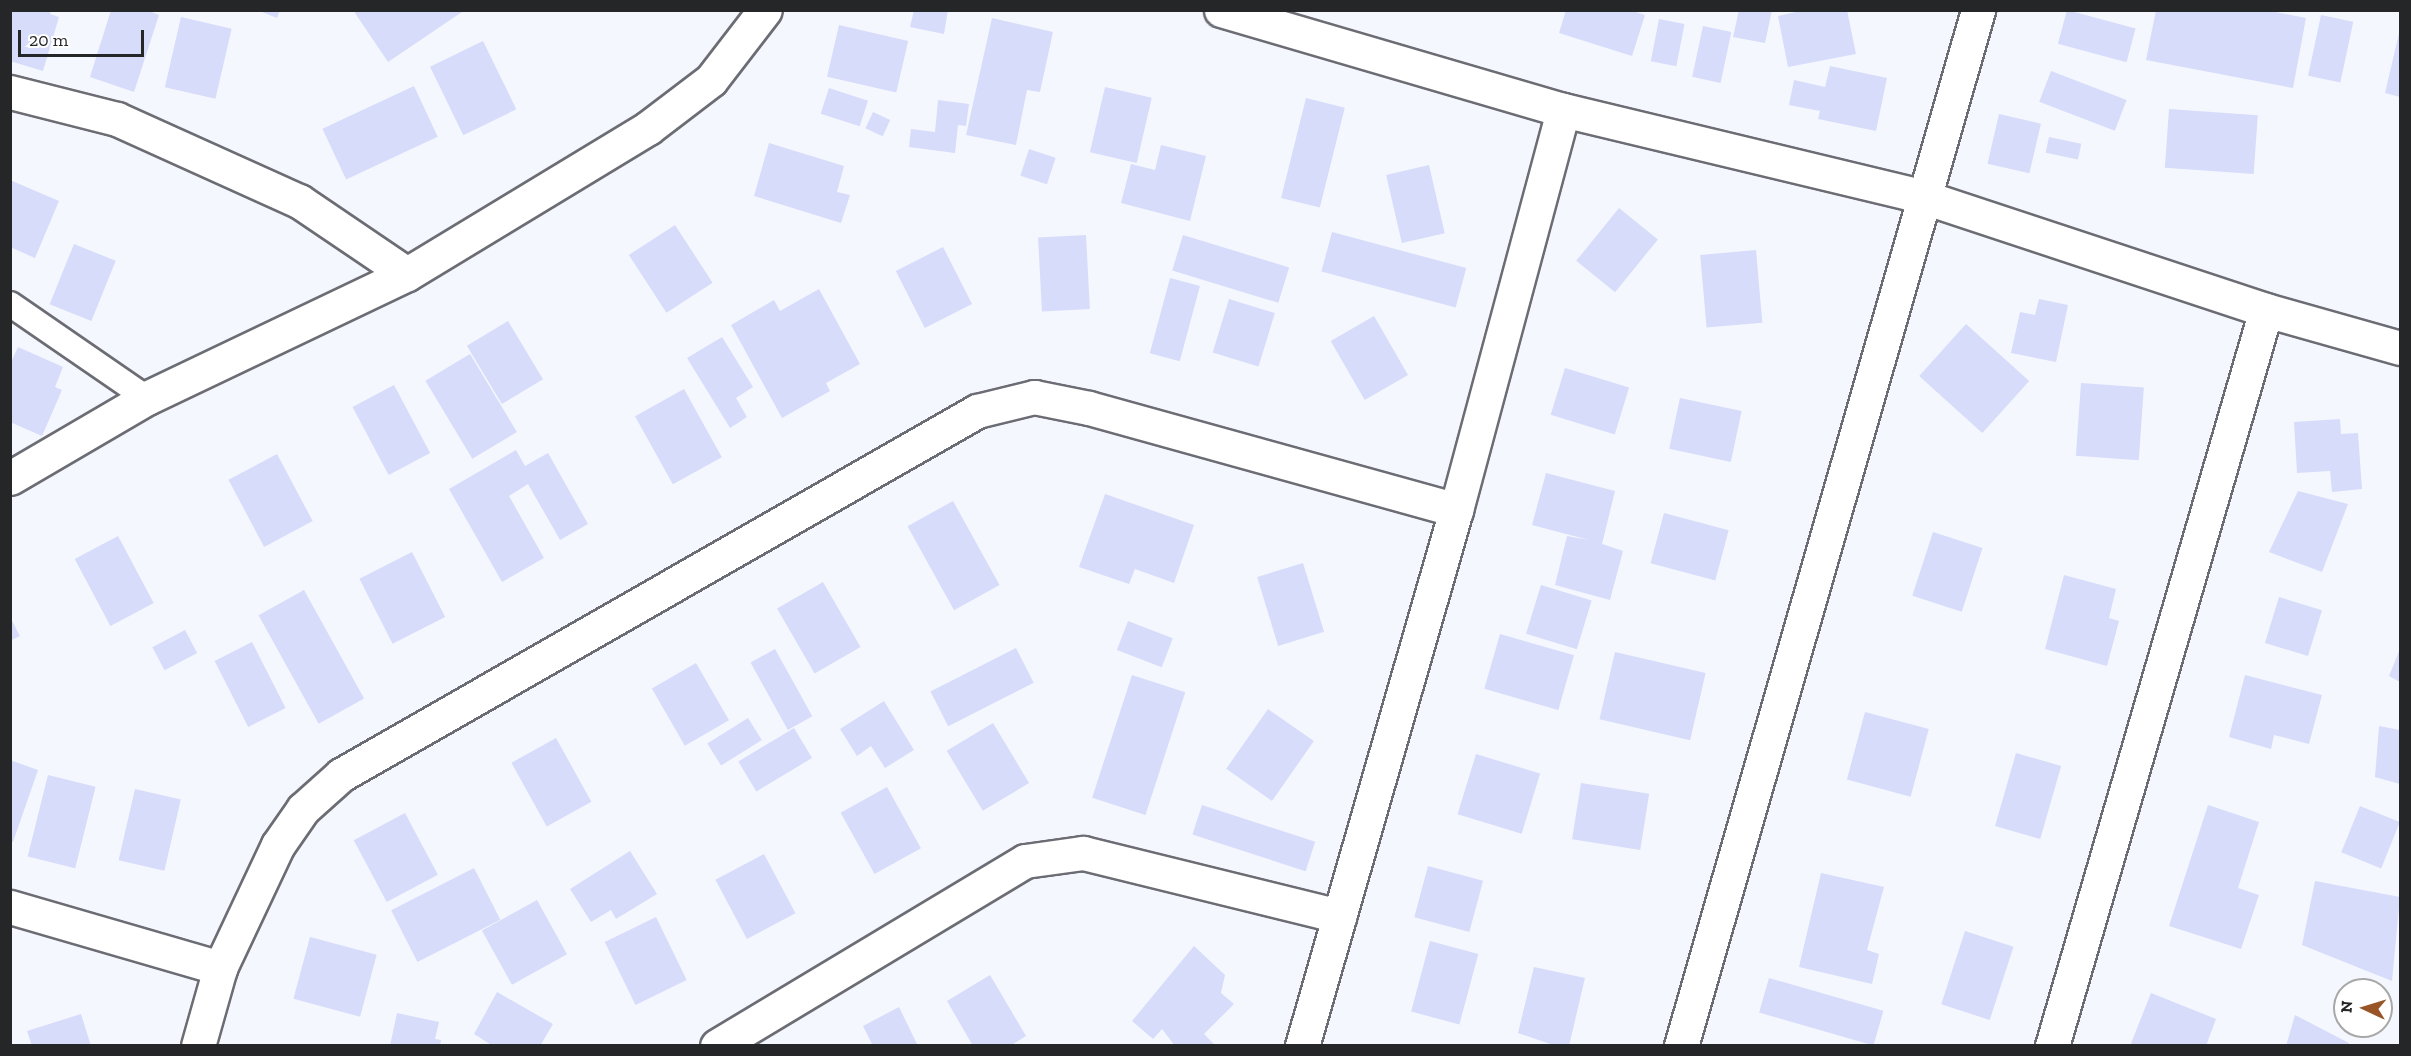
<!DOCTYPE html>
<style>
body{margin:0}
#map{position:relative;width:2411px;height:1056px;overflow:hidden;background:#f5f7fe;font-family:"Zilla Slab",serif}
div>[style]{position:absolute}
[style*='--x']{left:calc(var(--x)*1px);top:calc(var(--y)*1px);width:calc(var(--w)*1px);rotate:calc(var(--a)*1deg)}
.building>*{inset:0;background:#d7dcfb;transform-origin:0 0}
.roads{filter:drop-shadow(2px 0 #6c6d74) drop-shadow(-2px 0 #6c6d74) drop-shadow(0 2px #6c6d74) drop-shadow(0 -2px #6c6d74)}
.service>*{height:24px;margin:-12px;padding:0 12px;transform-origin:12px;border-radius:12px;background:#fff}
.minor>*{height:33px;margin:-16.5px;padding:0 16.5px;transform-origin:16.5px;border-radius:16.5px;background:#fff}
span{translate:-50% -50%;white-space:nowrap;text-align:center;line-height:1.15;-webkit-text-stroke:4.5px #fff;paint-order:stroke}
.frame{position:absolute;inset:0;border:12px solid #252628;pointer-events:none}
.north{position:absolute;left:2333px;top:978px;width:60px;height:60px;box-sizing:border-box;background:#fff;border:2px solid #a8a8a9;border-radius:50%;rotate:274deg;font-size:16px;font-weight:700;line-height:24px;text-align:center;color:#252628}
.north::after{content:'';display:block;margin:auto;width:21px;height:27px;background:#995527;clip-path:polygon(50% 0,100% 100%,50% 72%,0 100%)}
.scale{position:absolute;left:18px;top:30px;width:126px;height:27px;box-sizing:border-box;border:3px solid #252628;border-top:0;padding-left:8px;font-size:18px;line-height:21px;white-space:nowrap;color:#252628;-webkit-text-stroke:4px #fff;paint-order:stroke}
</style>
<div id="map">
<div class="building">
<div style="clip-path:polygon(10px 10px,51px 10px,50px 14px,59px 17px,43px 71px,10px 61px)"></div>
<div style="clip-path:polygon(111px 10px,147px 10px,159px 15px,134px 92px,90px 77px)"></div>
<div style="clip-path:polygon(257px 10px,280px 10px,277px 18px)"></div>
<div style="clip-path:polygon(353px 10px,465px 10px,388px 62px)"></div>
<div style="clip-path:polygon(914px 10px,948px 10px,944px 34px,910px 27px)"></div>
<div style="clip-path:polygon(1566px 10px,1630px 10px,1645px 15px,1632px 56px,1559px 33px)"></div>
<div style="clip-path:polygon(1739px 10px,1772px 10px,1765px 43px,1733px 37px)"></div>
<div style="clip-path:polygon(1805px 10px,1847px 10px,1856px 54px,1788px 67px,1778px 16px)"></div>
<div style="left:2067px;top:10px;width:71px;height:35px;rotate:15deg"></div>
<div style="clip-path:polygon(2156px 10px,2265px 10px,2306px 18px,2293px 88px,2146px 60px)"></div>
<div style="left:2321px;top:15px;width:33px;height:62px;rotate:12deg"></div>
<div style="left:181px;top:17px;width:52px;height:72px;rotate:13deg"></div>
<div style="clip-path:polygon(992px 18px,1053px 32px,1040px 92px,1027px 90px,1016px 145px,966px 135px)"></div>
<div style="left:1659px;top:19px;width:26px;height:43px;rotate:11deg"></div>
<div style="left:839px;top:25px;width:71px;height:53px;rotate:13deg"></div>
<div style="left:1703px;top:26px;width:29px;height:52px;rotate:12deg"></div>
<div style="clip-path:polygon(2400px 29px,2400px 97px,2385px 93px)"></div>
<div style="left:483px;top:41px;width:76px;height:59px;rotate:64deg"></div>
<div style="clip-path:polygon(1830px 66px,1887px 78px,1876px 131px,1818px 119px,1820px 111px,1789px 105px,1794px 80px,1825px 87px)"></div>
<div style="left:2051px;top:71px;width:81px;height:33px;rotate:21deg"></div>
<div style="left:414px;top:86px;width:56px;height:101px;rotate:65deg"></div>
<div style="left:1105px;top:87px;width:48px;height:67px;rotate:13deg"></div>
<div style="left:829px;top:88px;width:41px;height:27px;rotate:18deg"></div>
<div style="left:1306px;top:98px;width:40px;height:103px;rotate:14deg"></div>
<div style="clip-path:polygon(938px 100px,969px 104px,966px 126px,958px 125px,955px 153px,909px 147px,911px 129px,935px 132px)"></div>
<div style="left:2169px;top:109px;width:89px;height:59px;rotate:4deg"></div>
<div style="left:873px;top:112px;width:19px;height:18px;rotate:25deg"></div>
<div style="left:1999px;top:114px;width:43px;height:51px;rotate:13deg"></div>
<div style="left:2049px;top:137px;width:33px;height:16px;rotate:12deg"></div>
<div style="clip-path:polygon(769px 143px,844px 166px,837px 192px,850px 195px,841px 223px,754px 196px)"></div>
<div style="clip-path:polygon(1161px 145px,1206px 156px,1190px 221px,1121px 203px,1131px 164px,1155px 170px)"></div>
<div style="left:1029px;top:149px;width:28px;height:28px;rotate:18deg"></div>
<div style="left:1429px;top:165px;width:70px;height:44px;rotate:77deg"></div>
<div style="clip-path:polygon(10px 180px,59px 201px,35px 258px,10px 247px)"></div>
<div style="left:1619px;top:208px;width:50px;height:68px;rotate:39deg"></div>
<div style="left:675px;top:225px;width:69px;height:55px;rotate:57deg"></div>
<div style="left:1332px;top:232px;width:139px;height:41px;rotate:15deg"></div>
<div style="left:1086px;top:235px;width:74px;height:48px;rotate:87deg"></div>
<div style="left:1183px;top:235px;width:111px;height:37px;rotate:17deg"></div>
<div style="left:74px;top:244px;width:45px;height:65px;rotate:22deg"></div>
<div style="left:943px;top:247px;width:64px;height:53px;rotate:63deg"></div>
<div style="left:1756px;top:250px;width:73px;height:56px;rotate:85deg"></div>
<div style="left:1170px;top:278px;width:31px;height:78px;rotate:15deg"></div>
<div style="clip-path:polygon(819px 289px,860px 364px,826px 383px,830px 391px,782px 418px,731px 325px,774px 300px,780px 311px)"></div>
<div style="left:1229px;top:299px;width:48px;height:56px;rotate:17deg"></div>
<div style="clip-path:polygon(2039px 299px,2068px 305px,2056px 362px,2011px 353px,2020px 312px,2035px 315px)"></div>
<div style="left:1374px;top:316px;width:68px;height:50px;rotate:60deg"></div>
<div style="left:508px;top:321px;width:68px;height:48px;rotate:59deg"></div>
<div style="left:1966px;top:324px;width:85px;height:70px;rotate:42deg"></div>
<div style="clip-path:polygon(722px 337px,753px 387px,736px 398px,747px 417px,730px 428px,687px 358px)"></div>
<div style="clip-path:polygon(18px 347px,63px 367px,55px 387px,62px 390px,42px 436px,10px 422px,10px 364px)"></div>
<div style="left:470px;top:354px;width:91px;height:52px;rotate:59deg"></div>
<div style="left:1565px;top:368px;width:67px;height:49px;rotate:17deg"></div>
<div style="left:2081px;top:383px;width:63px;height:73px;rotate:4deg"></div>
<div style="left:394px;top:385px;width:77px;height:47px;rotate:62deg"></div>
<div style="left:684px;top:389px;width:78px;height:56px;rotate:61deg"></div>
<div style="left:1680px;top:398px;width:63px;height:52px;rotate:12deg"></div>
<div style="clip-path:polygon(2340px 419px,2341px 434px,2358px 433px,2362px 489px,2332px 492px,2330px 471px,2297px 473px,2294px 422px)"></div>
<div style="clip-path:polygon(516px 450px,525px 466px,548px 453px,588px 524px,560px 540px,528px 484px,509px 496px,544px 558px,502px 582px,449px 489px)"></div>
<div style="left:277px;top:454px;width:76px;height:55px;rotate:62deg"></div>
<div style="clip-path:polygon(1546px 473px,1615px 491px,1602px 544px,1623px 551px,1610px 600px,1555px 585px,1567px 536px,1589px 540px,1532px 525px)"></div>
<div style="clip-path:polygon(2298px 491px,2348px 504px,2322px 572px,2269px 552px)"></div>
<div style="clip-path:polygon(1105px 494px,1194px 525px,1174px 583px,1135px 569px,1129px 584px,1079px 567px)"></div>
<div style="left:953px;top:501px;width:96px;height:52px;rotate:61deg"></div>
<div style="left:1664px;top:513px;width:67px;height:52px;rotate:15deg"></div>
<div style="left:1933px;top:532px;width:52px;height:67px;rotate:18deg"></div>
<div style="left:118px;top:536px;width:76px;height:49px;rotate:62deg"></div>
<div style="left:412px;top:552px;width:73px;height:59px;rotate:63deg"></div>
<div style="left:1303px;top:563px;width:72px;height:48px;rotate:73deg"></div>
<div style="clip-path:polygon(2064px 575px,2116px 589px,2109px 618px,2119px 621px,2107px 666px,2045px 649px)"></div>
<div style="left:823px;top:582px;width:75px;height:53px;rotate:60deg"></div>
<div style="left:1541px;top:585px;width:53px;height:51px;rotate:17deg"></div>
<div style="left:304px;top:590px;width:124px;height:52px;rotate:61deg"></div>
<div style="left:2279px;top:597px;width:45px;height:48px;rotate:17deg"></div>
<div style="clip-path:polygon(10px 617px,20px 636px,10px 641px)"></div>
<div style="left:1128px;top:621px;width:48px;height:31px;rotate:21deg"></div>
<div style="left:185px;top:630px;width:26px;height:37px;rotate:62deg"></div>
<div style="left:1500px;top:634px;width:77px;height:57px;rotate:16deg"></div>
<div style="left:252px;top:642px;width:74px;height:42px;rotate:63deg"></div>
<div style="left:1016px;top:648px;width:39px;height:96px;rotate:63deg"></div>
<div style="left:775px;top:649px;width:77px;height:28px;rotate:61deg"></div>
<div style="clip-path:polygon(2400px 649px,2400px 682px,2389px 676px)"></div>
<div style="left:1615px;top:652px;width:93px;height:69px;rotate:13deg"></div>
<div style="left:696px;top:663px;width:66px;height:51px;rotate:60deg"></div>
<div style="left:1132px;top:675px;width:56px;height:129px;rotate:18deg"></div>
<div style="clip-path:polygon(2245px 675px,2322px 695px,2309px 744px,2274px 735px,2271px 749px,2229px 737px)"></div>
<div style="clip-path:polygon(884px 701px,914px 750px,885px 768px,871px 746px,857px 756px,840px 729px)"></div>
<div style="left:1268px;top:709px;width:56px;height:73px;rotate:35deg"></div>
<div style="left:1865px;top:712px;width:66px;height:70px;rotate:15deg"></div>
<div style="left:748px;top:718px;width:26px;height:48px;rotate:58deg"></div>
<div style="left:993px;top:723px;width:70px;height:54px;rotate:59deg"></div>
<div style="clip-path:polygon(2379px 726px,2400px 730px,2400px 784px,2375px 777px)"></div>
<div style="left:794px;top:728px;width:35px;height:65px;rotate:59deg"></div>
<div style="left:556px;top:738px;width:73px;height:51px;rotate:61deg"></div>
<div style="left:2016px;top:753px;width:47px;height:76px;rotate:16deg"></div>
<div style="left:1476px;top:754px;width:67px;height:63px;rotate:17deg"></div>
<div style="clip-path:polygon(10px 760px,38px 770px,13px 842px,10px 841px)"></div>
<div style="left:48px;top:775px;width:49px;height:84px;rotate:14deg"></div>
<div style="left:1581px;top:783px;width:69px;height:57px;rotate:9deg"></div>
<div style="left:887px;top:787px;width:70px;height:53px;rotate:61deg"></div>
<div style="left:135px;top:789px;width:47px;height:73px;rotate:13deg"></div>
<div style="left:1202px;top:805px;width:119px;height:31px;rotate:18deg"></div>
<div style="clip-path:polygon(2208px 805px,2259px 822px,2238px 888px,2259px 895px,2241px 949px,2169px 926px)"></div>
<div style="left:2360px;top:806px;width:43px;height:50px;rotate:22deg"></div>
<div style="left:405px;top:813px;width:70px;height:58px;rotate:62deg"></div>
<div style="clip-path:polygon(630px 851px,657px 894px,616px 919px,611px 910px,591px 922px,570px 889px)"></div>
<div style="left:764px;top:854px;width:67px;height:55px;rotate:62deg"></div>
<div style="left:1428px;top:866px;width:57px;height:53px;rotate:15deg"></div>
<div style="left:474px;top:868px;width:58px;height:93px;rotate:63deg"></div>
<div style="clip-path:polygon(1821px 873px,1884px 887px,1867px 950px,1879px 954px,1872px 984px,1799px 967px)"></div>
<div style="clip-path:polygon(2315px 881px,2400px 897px,2392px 981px,2302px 945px)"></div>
<div style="left:537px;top:900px;width:62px;height:63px;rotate:61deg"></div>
<div style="left:656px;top:917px;width:70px;height:57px;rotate:64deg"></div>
<div style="left:1965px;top:931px;width:51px;height:77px;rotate:18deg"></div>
<div style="left:310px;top:937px;width:69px;height:64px;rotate:15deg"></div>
<div style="left:1430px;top:941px;width:50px;height:73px;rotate:15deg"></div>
<div style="clip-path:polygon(1194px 946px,1225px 975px,1221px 993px,1234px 1004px,1204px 1034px,1216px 1046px,1175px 1046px,1162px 1029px,1153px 1039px,1132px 1021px)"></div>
<div style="clip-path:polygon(1534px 967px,1585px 978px,1569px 1046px,1556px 1046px,1518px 1033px)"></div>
<div style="clip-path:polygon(990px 975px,1026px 1036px,1010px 1046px,973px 1046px,947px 1001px)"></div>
<div style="left:1769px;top:978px;width:119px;height:36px;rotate:16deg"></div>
<div style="clip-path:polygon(497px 992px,553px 1024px,540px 1046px,493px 1046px,474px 1034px)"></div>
<div style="clip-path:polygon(2151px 993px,2216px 1019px,2206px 1046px,2130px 1046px)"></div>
<div style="clip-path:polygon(899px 1007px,918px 1046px,873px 1046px,863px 1026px)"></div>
<div style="clip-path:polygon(397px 1013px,439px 1022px,435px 1039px,441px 1040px,440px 1046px,390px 1046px)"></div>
<div style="clip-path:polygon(81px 1014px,91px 1046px,32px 1046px,27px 1031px)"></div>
<div style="clip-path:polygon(2295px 1015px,2349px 1043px,2348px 1046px,2286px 1046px)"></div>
</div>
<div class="roads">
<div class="service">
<div style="--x:10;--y:304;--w:166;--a:34.5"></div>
</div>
<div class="minor">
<div style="--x:1221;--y:10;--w:356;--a:16.3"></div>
<div style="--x:1563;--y:110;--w:371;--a:13.5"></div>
<div style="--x:1924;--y:197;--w:360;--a:18.3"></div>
<div style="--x:2266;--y:310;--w:139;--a:15.8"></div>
<div style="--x:10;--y:92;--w:110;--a:14.2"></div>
<div style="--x:117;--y:119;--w:200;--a:24.3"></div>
<div style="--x:299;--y:201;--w:130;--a:34.1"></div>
<div style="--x:10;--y:478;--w:159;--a:-30.3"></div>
<div style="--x:147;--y:398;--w:288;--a:-25.5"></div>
<div style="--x:407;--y:274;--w:282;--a:-31.2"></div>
<div style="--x:648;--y:128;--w:79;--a:-37.3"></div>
<div style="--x:711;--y:80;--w:88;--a:-52.4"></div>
<div style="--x:10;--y:907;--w:219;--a:16.2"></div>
<div style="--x:198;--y:1046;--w:81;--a:-74.2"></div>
<div style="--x:220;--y:968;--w:136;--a:-64.8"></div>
<div style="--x:278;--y:845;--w:44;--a:-55.2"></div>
<div style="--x:303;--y:809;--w:51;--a:-41.8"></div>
<div style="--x:341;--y:775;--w:733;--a:-29.78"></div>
<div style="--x:977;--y:411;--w:59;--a:-13.8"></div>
<div style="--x:1034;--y:397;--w:56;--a:11.3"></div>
<div style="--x:1089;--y:408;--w:381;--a:15.5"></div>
<div style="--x:717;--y:1046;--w:359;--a:-31"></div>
<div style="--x:1025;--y:861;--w:59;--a:-7.9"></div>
<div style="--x:1083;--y:853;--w:264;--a:13.8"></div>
<div style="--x:1302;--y:1046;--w:558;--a:-73.97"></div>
<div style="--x:1456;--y:510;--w:414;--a:-75"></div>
<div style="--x:1681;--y:1046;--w:1078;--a:-74"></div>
<div style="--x:2052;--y:1046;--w:766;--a:-73.79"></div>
</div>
</div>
<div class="frame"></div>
<div class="north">N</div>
<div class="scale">20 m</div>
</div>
